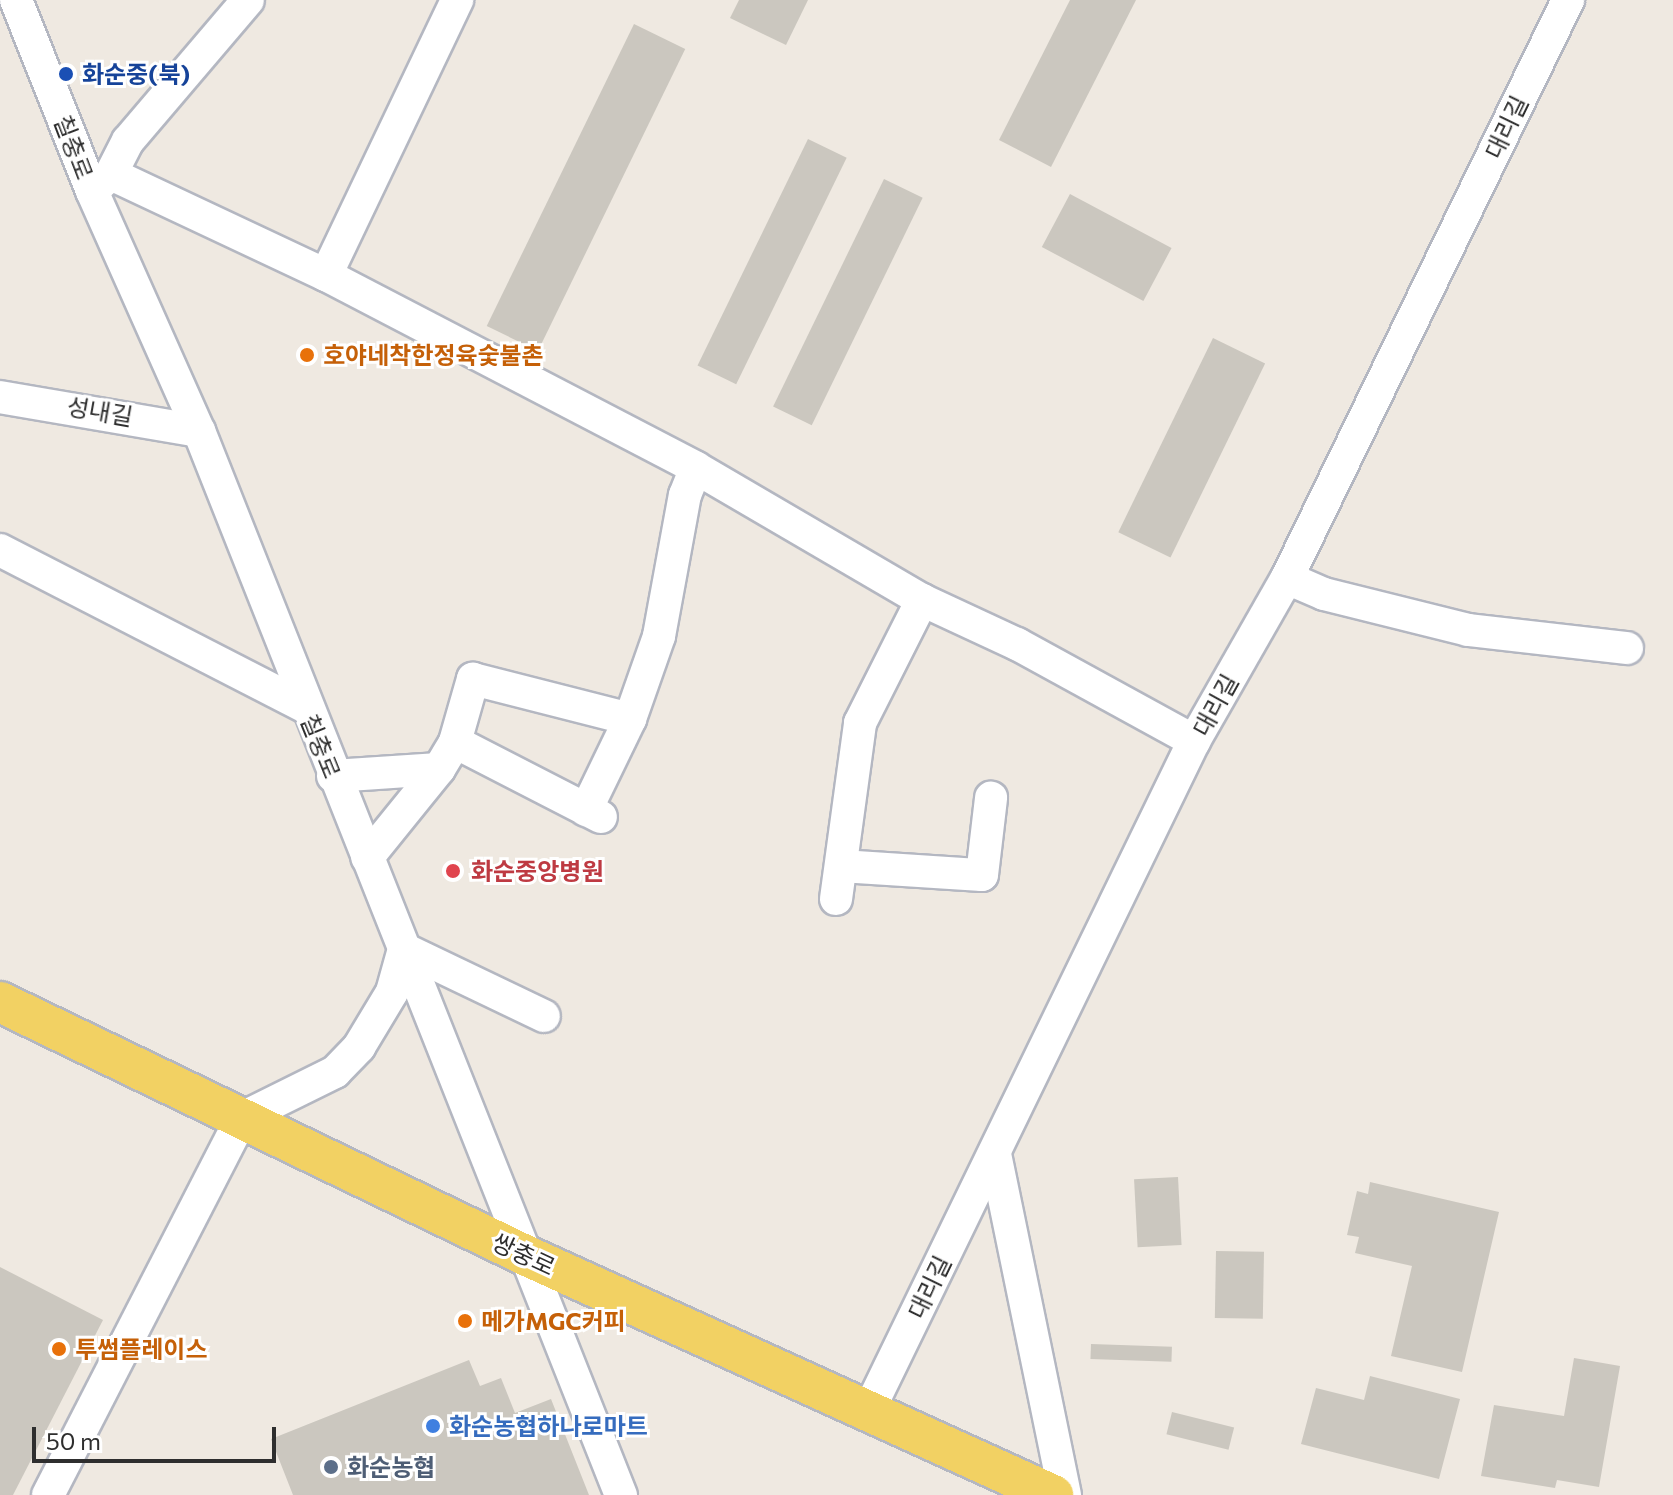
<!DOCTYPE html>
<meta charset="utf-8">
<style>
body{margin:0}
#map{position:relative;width:1673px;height:1495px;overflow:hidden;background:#efe9e1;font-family:Commissioner,"Noto Sans KR",sans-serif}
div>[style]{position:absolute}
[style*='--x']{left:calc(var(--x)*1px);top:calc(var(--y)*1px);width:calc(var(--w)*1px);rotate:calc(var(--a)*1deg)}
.building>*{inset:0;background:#cbc7bf;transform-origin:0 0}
.roads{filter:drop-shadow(2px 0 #b4b7c1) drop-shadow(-2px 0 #b4b7c1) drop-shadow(0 2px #b4b7c1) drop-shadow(0 -2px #b4b7c1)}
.minor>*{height:32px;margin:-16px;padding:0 16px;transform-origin:16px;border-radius:16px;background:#fff}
.major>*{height:40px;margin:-20px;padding:0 20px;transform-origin:20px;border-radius:20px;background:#f2d163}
.dots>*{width:22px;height:22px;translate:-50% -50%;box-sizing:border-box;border:4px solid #fff;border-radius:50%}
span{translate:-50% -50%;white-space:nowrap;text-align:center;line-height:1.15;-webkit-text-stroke:6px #fff;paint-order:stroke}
.transit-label{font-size:24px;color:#164399;font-weight:700}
.left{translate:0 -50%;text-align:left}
.street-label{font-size:24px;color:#2e2e2e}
.food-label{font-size:24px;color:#c56008;font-weight:700}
.health-label{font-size:24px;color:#be3a42;font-weight:700}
.shop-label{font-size:24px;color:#366cbe;font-weight:700}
.service-label{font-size:24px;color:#4e5e75;font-weight:700}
.scale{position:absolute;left:32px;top:1427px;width:244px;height:36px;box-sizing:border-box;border:4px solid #2e2e2e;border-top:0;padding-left:10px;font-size:24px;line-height:28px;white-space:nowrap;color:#2e2e2e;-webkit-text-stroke:6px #fff;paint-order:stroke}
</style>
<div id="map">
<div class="building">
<div style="clip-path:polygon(739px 0,808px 0,786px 45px,730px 18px)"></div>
<div style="clip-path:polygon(1070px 0,1136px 0,1051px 167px,999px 140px)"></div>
<div style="left:634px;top:24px;width:57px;height:336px;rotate:26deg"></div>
<div style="left:808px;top:139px;width:43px;height:252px;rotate:26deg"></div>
<div style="left:884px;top:179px;width:43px;height:253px;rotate:26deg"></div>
<div style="left:1070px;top:194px;width:115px;height:60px;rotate:28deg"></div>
<div style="left:1213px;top:338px;width:58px;height:216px;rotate:26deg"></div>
<div style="left:1178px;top:1177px;width:68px;height:44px;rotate:87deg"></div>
<div style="clip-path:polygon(1370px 1182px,1499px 1212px,1462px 1372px,1391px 1356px,1412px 1266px,1355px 1253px,1359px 1237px,1347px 1235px,1357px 1191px,1368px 1194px)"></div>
<div style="left:1216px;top:1251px;width:48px;height:67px;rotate:1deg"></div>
<div style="clip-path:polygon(0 1267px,103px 1320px,13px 1495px,0 1495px)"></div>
<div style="left:1091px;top:1344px;width:81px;height:15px;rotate:2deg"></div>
<div style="clip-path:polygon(1574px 1358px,1620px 1366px,1599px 1487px,1557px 1480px,1555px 1488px,1481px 1476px,1494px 1405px,1564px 1416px)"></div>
<div style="clip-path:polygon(469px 1360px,480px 1386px,501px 1378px,515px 1413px,551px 1399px,589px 1495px,293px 1495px,271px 1439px)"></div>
<div style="clip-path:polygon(1370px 1376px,1460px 1399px,1439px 1479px,1301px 1444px,1316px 1388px,1364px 1400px)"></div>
<div style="left:1172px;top:1412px;width:64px;height:23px;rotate:14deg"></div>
</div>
<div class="roads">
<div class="minor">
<div style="--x:16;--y:0;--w:206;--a:68.3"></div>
<div style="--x:92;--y:191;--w:263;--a:66"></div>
<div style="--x:199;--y:431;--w:1145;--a:68.37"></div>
<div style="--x:111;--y:174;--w:37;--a:-63"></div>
<div style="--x:128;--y:141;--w:185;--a:-49.6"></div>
<div style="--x:92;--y:191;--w:25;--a:-42"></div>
<div style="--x:111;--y:174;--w:238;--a:25.2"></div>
<div style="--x:326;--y:275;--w:417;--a:27.5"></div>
<div style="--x:696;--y:468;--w:262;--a:30.3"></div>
<div style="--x:922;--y:600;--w:105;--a:24.9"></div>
<div style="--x:1017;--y:644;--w:202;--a:28.7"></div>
<div style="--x:326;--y:275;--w:305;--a:-64.5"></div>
<div style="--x:0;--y:397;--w:202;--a:9.7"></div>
<div style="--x:0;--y:550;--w:344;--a:27.2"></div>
<div style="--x:1287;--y:578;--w:40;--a:23.4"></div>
<div style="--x:1324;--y:594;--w:148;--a:14"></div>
<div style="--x:1468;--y:630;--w:160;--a:6.5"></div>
<div style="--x:455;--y:742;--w:164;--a:27.2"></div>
<div style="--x:439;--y:769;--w:31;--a:-59"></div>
<div style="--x:455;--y:742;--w:66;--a:-74.1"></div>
<div style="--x:473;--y:679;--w:162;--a:14.3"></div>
<div style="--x:630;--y:719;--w:88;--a:-70.7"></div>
<div style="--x:659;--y:636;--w:143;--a:-79.6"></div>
<div style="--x:685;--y:495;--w:29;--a:-68"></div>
<div style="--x:333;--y:776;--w:106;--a:-3.8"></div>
<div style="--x:439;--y:769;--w:114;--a:129"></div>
<div style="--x:586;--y:810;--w:101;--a:-64.2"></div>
<div style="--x:841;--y:866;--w:141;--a:3.7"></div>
<div style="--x:982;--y:875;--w:78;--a:-83.3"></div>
<div style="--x:836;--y:899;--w:178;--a:-82.2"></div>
<div style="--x:860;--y:723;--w:138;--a:-63.2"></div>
<div style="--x:995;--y:1154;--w:348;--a:78.4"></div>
<div style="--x:867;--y:1414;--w:748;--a:-64.09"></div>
<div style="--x:1194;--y:741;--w:188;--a:-60.3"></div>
<div style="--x:1287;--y:578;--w:643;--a:-64.07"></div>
<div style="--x:48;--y:1495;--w:424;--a:-62.8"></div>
<div style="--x:242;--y:1118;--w:104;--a:-26.3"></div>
<div style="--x:335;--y:1072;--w:35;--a:-46"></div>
<div style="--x:359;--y:1047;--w:64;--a:-59"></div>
<div style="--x:392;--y:992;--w:45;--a:-74.4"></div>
<div style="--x:404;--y:949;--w:155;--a:25.6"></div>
</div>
<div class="major">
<div style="--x:0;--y:1002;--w:585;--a:25.73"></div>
<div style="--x:527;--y:1256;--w:578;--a:24.44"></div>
</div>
</div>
<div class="dots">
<div style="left:66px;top:74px;background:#1a4fb4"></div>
<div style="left:307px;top:355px;background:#e8710a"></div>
<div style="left:453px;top:871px;background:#e0444e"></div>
<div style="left:465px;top:1321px;background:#e8710a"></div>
<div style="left:59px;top:1349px;background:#e8710a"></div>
<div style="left:433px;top:1426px;background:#3f7fe0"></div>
<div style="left:331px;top:1467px;background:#5c6f8a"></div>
</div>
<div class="transit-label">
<span class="left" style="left:82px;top:74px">화순중(북)</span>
</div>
<div class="street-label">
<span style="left:1506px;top:127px;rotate:-64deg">대리길</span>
<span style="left:74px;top:147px;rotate:69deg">칠충로</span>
<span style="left:100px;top:411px;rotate:10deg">성내길</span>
<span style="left:1215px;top:705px;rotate:-61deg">대리길</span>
<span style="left:321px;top:746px;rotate:68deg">칠충로</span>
<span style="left:524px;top:1254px;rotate:25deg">쌍충로</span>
<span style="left:929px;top:1287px;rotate:-64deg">대리길</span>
</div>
<div class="food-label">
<span class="left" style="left:323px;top:355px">호야네착한정육숯불촌</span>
<span class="left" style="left:481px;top:1321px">메가MGC커피</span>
<span class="left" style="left:75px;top:1349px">투썸플레이스</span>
</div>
<div class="health-label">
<span class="left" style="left:471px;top:871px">화순중앙병원</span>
</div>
<div class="shop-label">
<span class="left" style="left:449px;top:1426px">화순농협하나로마트</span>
</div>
<div class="service-label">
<span class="left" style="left:347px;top:1467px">화순농협</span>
</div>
<div class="scale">50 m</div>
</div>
